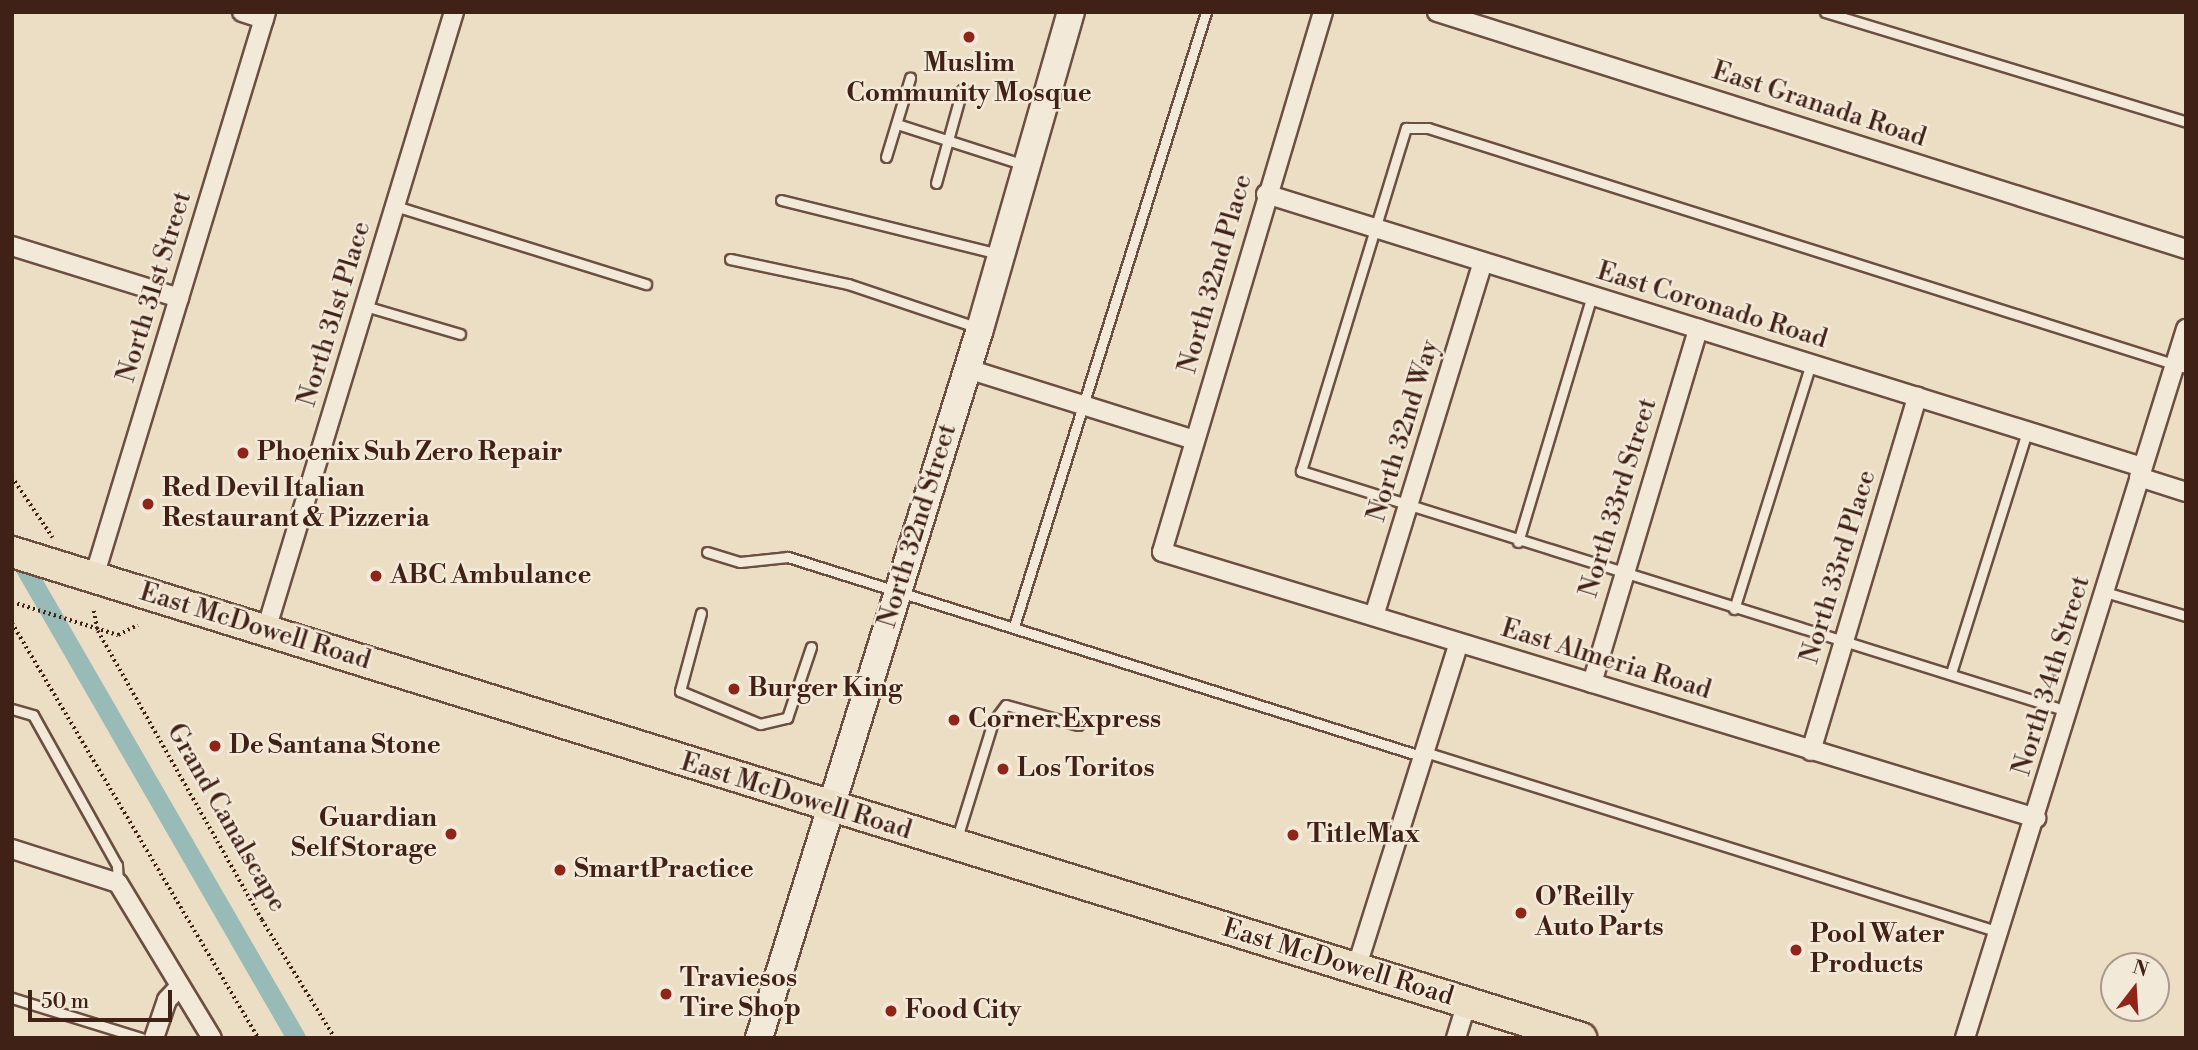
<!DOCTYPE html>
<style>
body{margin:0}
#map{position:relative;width:2198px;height:1050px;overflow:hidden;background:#ecddc5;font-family:"Libre Bodoni",serif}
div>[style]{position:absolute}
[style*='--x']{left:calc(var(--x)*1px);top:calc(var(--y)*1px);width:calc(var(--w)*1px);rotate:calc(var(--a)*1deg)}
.canal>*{height:19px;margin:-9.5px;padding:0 9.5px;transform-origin:9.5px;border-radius:9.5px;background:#99bbb8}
.path>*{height:3.5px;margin-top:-1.75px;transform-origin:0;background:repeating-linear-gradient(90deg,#402115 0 2px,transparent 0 5.5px)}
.roads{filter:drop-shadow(2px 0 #6b5041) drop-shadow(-2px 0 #6b5041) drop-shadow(0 2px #6b5041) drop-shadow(0 -2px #6b5041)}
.service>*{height:9px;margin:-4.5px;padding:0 4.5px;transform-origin:4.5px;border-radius:4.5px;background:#f3e9d9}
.minor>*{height:18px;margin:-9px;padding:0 9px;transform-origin:9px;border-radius:9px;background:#f3e9d9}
.secondary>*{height:26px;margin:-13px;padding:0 13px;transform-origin:13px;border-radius:13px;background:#f3e9d9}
.primary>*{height:30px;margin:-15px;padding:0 15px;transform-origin:15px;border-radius:15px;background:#ecddc5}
.dots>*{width:19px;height:19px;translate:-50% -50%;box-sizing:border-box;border:4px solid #f3e9d9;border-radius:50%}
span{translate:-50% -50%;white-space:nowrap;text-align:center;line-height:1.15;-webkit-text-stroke:5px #f3e9d9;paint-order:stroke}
.poi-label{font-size:26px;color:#402115;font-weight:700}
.left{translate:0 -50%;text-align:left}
.right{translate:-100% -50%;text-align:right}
.street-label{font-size:26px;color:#402115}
.frame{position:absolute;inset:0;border:14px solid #402115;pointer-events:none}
.north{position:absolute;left:2100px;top:952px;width:70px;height:70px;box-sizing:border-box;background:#f3e9d9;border:2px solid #ab998b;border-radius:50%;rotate:17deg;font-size:19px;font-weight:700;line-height:28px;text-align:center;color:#402115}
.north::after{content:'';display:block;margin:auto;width:24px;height:32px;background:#8f2418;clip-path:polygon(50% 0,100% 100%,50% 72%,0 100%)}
.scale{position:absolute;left:28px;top:990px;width:144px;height:32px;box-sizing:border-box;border:4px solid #402115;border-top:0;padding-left:9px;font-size:21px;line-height:24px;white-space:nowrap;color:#402115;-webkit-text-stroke:5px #f3e9d9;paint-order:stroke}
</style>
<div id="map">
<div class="canal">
<div style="--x:15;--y:551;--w:562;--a:60.01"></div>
</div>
<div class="path">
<div style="--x:12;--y:477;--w:73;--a:56.1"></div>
<div style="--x:12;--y:602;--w:111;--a:17.3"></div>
<div style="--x:118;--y:635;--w:22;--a:-27"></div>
<div style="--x:94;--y:611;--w:20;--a:79"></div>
<div style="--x:98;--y:631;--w:332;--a:60.4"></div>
<div style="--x:262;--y:920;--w:139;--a:58.3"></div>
<div style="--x:12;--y:623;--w:482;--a:59.3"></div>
</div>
<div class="roads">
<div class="service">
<div style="--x:1825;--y:12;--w:377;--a:16.9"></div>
<div style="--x:897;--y:124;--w:134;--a:17.8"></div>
<div style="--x:886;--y:157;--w:83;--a:-73.1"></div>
<div style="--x:936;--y:183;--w:97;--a:-74.4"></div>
<div style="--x:781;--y:200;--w:226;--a:13.9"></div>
<div style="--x:395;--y:206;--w:263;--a:17.3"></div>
<div style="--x:730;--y:259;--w:121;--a:12"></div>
<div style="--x:848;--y:284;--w:138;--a:18.6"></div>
<div style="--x:365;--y:306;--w:99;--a:16.4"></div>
<div style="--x:1518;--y:542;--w:257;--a:-73.3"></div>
<div style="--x:707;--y:552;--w:34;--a:17"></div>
<div style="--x:740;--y:562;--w:48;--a:-5.9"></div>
<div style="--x:788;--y:557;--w:667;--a:17.46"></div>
<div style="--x:2105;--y:592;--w:84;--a:16.5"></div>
<div style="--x:1734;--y:609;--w:257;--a:-72.6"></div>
<div style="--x:701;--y:613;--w:81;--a:105.1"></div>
<div style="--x:680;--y:691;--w:87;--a:22.4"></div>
<div style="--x:760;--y:724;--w:28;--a:-13"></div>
<div style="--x:787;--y:718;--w:75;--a:-71.3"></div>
<div style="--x:1015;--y:623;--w:640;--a:-72.64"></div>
<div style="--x:1951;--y:673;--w:253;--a:-72.5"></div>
<div style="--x:12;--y:709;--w:22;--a:16"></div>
<div style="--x:33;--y:715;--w:172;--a:60.8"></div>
<div style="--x:117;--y:865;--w:18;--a:87"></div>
<div style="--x:2067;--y:711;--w:803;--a:-162.6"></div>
<div style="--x:1301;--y:471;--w:359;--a:-73"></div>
<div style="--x:1406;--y:128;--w:22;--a:0"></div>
<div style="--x:1428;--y:128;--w:795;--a:17.57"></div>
<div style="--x:1425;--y:752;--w:602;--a:17.41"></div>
<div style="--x:957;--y:838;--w:121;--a:-72.8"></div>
<div style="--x:993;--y:722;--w:21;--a:-53"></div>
<div style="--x:1006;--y:705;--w:75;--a:15.5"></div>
<div style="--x:12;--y:998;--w:135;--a:17.2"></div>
</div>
<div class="minor">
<div style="--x:242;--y:12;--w:23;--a:18"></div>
<div style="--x:1323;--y:12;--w:563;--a:106.6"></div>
<div style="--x:1162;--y:552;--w:914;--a:16.93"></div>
<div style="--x:1437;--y:12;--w:786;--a:17.56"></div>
<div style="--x:1266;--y:194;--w:918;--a:17.31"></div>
<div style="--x:12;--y:246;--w:175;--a:17.3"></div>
<div style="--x:968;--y:369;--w:237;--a:17.4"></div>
<div style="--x:2139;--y:477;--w:49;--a:17.7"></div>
<div style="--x:94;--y:577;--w:591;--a:-73.07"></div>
<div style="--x:1374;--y:616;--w:370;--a:-72.9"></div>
<div style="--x:266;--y:630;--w:646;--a:-73.08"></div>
<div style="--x:1592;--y:683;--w:370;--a:-73.3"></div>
<div style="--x:1811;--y:751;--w:370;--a:-73.3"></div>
<div style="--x:12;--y:849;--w:111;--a:17.8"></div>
<div style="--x:118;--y:883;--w:181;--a:58.8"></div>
<div style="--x:1356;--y:969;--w:342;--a:-72.5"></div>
<div style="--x:154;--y:1038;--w:40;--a:-71.1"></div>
<div style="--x:167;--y:1000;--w:19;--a:-47"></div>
<div style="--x:1456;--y:1038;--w:37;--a:-73"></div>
<div style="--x:1965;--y:1038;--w:743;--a:-72.69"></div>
</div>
<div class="secondary">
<div style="--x:759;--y:1038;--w:743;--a:-72.69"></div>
<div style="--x:980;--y:329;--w:330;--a:-74"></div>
</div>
<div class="primary">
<div style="--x:12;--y:552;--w:1643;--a:17.21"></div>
</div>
</div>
<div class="dots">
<div style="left:969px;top:37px;background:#8f2418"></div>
<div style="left:243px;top:453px;background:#8f2418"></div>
<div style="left:148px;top:504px;background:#8f2418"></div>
<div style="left:376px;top:576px;background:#8f2418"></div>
<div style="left:734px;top:689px;background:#8f2418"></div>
<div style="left:954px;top:720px;background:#8f2418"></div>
<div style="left:215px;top:746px;background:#8f2418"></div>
<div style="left:1003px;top:769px;background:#8f2418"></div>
<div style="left:451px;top:834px;background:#8f2418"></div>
<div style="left:1293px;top:835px;background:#8f2418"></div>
<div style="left:560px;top:870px;background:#8f2418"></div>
<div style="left:1521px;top:913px;background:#8f2418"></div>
<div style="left:1796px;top:950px;background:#8f2418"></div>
<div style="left:666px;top:994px;background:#8f2418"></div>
<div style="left:891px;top:1011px;background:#8f2418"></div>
</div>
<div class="poi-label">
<span style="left:969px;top:79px">Muslim<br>Community Mosque</span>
<span class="left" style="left:257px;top:453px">Phoenix Sub Zero Repair</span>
<span class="left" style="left:162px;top:504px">Red Devil Italian<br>Restaurant &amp; Pizzeria</span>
<span class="left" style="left:390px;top:576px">ABC Ambulance</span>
<span class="left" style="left:748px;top:689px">Burger King</span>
<span class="left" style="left:968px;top:720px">Corner Express</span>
<span class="left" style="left:229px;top:746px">De Santana Stone</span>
<span class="left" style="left:1017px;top:769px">Los Toritos</span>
<span class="right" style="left:437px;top:834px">Guardian<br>Self Storage</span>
<span class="left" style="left:1307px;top:835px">TitleMax</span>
<span class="left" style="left:574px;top:870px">SmartPractice</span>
<span class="left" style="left:1535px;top:913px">O'Reilly<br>Auto Parts</span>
<span class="left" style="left:1810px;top:950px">Pool Water<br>Products</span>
<span class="left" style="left:680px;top:994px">Traviesos<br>Tire Shop</span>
<span class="left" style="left:905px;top:1011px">Food City</span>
</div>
<div class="street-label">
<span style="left:1819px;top:105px;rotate:18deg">East Granada Road</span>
<span style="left:1216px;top:274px;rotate:-74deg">North 32nd Place</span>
<span style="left:155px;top:287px;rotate:-73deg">North 31st Street</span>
<span style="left:1712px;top:306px;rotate:17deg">East Coronado Road</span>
<span style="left:335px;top:314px;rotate:-73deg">North 31st Place</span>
<span style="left:1404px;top:431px;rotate:-73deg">North 32nd Way</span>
<span style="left:1619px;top:498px;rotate:-73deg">North 33rd Street</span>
<span style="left:918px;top:526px;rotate:-73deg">North 32nd Street</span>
<span style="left:1839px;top:567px;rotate:-73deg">North 33rd Place</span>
<span style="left:255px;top:627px;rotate:17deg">East McDowell Road</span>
<span style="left:1606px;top:660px;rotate:17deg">East Almeria Road</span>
<span style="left:2052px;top:676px;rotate:-73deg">North 34th Street</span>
<span style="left:796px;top:797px;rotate:17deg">East McDowell Road</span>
<span style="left:226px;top:818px;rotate:60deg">Grand Canalscape</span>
<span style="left:1338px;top:963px;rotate:17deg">East McDowell Road</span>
</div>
<div class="frame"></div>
<div class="north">N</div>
<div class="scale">50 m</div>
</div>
